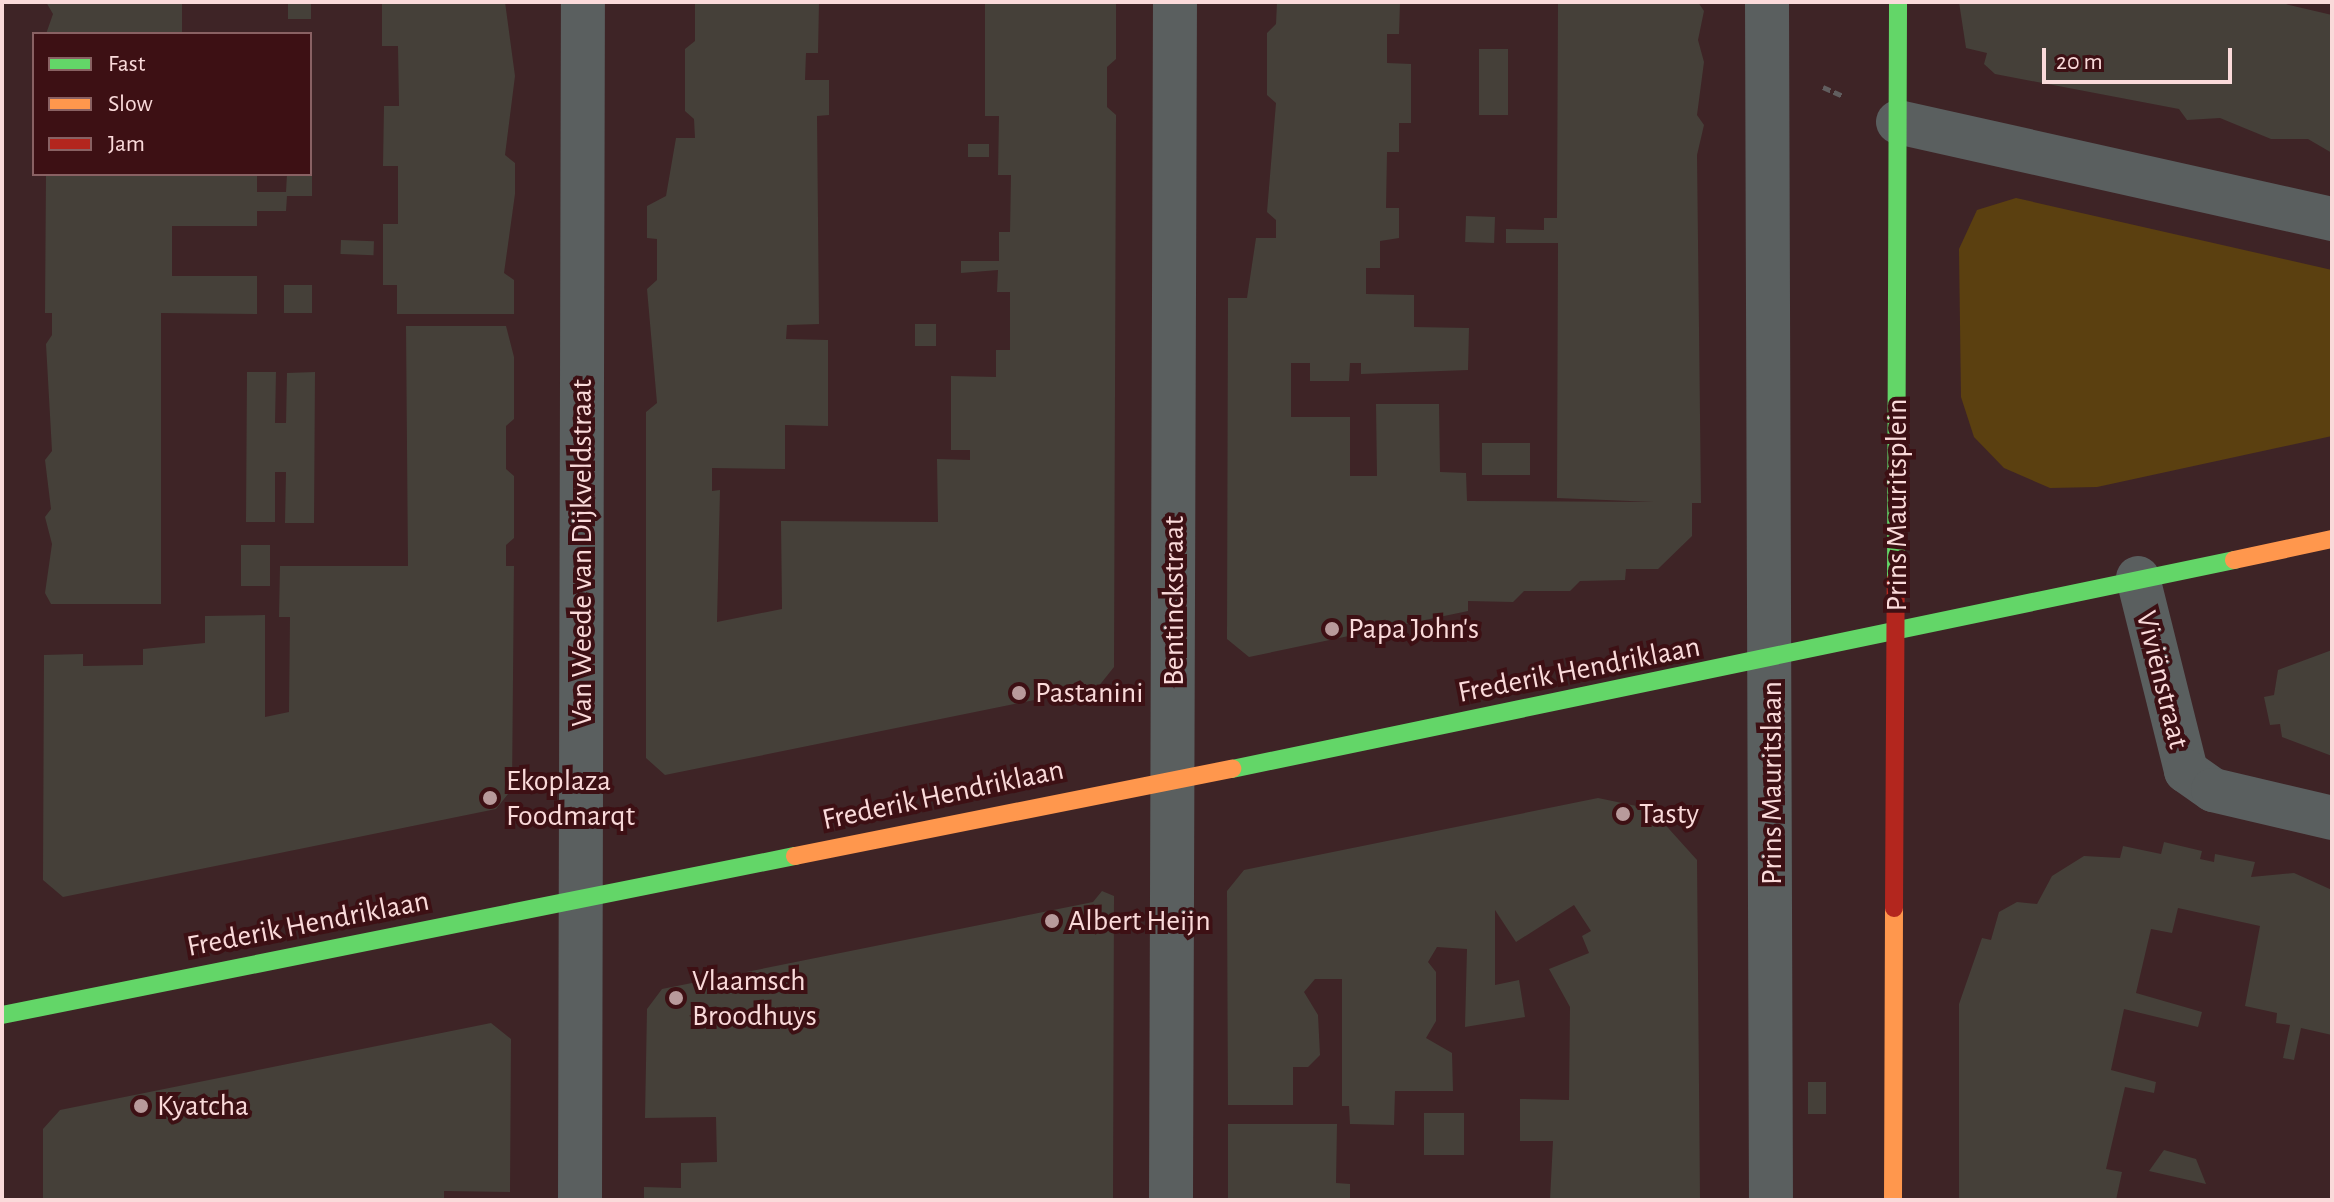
<!DOCTYPE html>
<meta charset="utf-8">
<style>
body{margin:0}
#map{position:relative;width:2334px;height:1202px;overflow:hidden;background:#3e2426;font-family:"Alegreya Sans",sans-serif}
div>[style]{position:absolute}
[style*='--x']{left:calc(var(--x)*1px);top:calc(var(--y)*1px);width:calc(var(--w)*1px);rotate:calc(var(--a)*1deg)}
.green>*{inset:0;background:#5b4010}
.building>*{inset:0;background:#454039;transform-origin:0 0}
.path>*{height:5px;margin-top:-2.5px;transform-origin:0;background:repeating-linear-gradient(90deg,#615e5f 0 8px,transparent 0 12px)}
.street>*{height:44px;margin:-22px;padding:0 22px;transform-origin:22px;border-radius:22px;background:#5a5f5f}
.fast>*{height:18px;margin:-9px;padding:0 9px;transform-origin:9px;border-radius:9px;background:#63d668}
.slow>*{height:18px;margin:-9px;padding:0 9px;transform-origin:9px;border-radius:9px;background:#ff974d}
.jam>*{height:18px;margin:-9px;padding:0 9px;transform-origin:9px;border-radius:9px;background:#b3261e}
.dots>*{width:22px;height:22px;translate:-50% -50%;box-sizing:border-box;border:4px solid #3d1014;border-radius:50%}
span{translate:-50% -50%;white-space:nowrap;text-align:center;line-height:1.15;-webkit-text-stroke:8px #3d1014;paint-order:stroke}
.street-label{font-size:30px;color:#fadada}
.poi-label{font-size:30px;color:#fadada}
.left{translate:0 -50%;text-align:left}
.frame{position:absolute;inset:0;border:4px solid #fadada;pointer-events:none}
.legend{position:absolute;left:32px;top:32px;width:280px;height:144px;box-sizing:border-box;background:#3d1014;border:2px solid #896163;margin:0;padding:10px 14px;list-style:none;font-size:24px;color:#fadada}
.legend li{display:flex;align-items:center;gap:16px;height:40px}
.legend b{width:40px;border:2px solid #896163}
.scale{position:absolute;left:2042px;top:48px;width:190px;height:36px;box-sizing:border-box;border:4px solid #fadada;border-top:0;padding-left:10px;font-size:24px;line-height:28px;white-space:nowrap;color:#fadada;-webkit-text-stroke:6px #3d1014;paint-order:stroke}
</style>
<div id="map">
<div class="green">
<div style="clip-path:polygon(2016px 198px,2332px 270px,2332px 436px,2097px 487px,2050px 488px,2004px 468px,1974px 437px,1961px 397px,1959px 249px,1977px 210px)"></div>
</div>
<div class="building">
<div style="clip-path:polygon(46px 2px,182px 2px,182px 34px,46px 34px,53px 14px)"></div>
<div style="left:288px;top:2px;width:23px;height:17px"></div>
<div style="clip-path:polygon(382px 2px,505px 2px,515px 76px,505px 155px,515px 163px,515px 194px,504px 273px,514px 280px,514px 314px,397px 314px,397px 285px,383px 285px,383px 224px,398px 224px,398px 166px,383px 166px,384px 106px,399px 106px,398px 46px,382px 46px)"></div>
<div style="clip-path:polygon(695px 2px,819px 2px,818px 53px,806px 53px,805px 80px,829px 80px,829px 115px,817px 116px,819px 324px,787px 325px,786px 339px,828px 340px,828px 426px,785px 425px,785px 469px,712px 468px,712px 491px,720px 490px,717px 622px,782px 609px,781px 521px,938px 522px,937px 459px,970px 460px,970px 450px,951px 450px,951px 376px,996px 377px,996px 350px,1010px 350px,1010px 292px,997px 292px,998px 270px,961px 273px,961px 261px,999px 261px,999px 232px,1010px 232px,1011px 175px,998px 175px,999px 116px,985px 116px,985px 2px,1116px 2px,1116px 59px,1107px 67px,1107px 107px,1116px 115px,1114px 667px,1098px 687px,665px 775px,646px 758px,646px 412px,657px 403px,647px 289px,657px 280px,657px 239px,647px 238px,647px 206px,666px 196px,676px 138px,695px 138px,694px 119px,685px 111px,685px 49px,695px 41px)"></div>
<div style="clip-path:polygon(1277px 2px,1400px 2px,1399px 34px,1387px 34px,1387px 63px,1411px 64px,1411px 123px,1399px 123px,1399px 152px,1387px 152px,1386px 208px,1399px 208px,1399px 238px,1380px 241px,1380px 268px,1366px 268px,1366px 294px,1414px 295px,1414px 327px,1469px 328px,1468px 370px,1361px 374px,1361px 363px,1350px 363px,1349px 381px,1310px 381px,1310px 363px,1291px 363px,1291px 417px,1350px 417px,1350px 476px,1377px 476px,1376px 404px,1439px 404px,1440px 472px,1466px 473px,1467px 501px,1654px 502px,1557px 498px,1558px 243px,1506px 243px,1506px 229px,1544px 230px,1544px 218px,1557px 218px,1558px 2px,1698px 2px,1704px 11px,1698px 40px,1704px 62px,1697px 115px,1704px 125px,1697px 155px,1701px 503px,1692px 503px,1692px 536px,1658px 569px,1626px 569px,1625px 580px,1580px 581px,1570px 591px,1524px 591px,1513px 602px,1468px 601px,1468px 611px,1249px 657px,1227px 639px,1228px 298px,1247px 298px,1256px 238px,1276px 238px,1276px 220px,1267px 212px,1276px 103px,1267px 95px,1267px 33px,1276px 24px)"></div>
<div style="clip-path:polygon(1959px 2px,2277px 2px,2332px 15px,2332px 153px,2308px 139px,2271px 139px,2220px 118px,2187px 120px,2179px 109px,1995px 74px,1984px 64px,1987px 53px,1966px 48px)"></div>
<div style="left:1479px;top:49px;width:29px;height:66px"></div>
<div style="left:968px;top:144px;width:21px;height:13px"></div>
<div style="clip-path:polygon(46px 174px,257px 174px,257px 192px,286px 192px,287px 174px,312px 176px,312px 196px,287px 196px,286px 211px,257px 211px,257px 226px,172px 226px,172px 276px,257px 276px,257px 314px,161px 313px,161px 604px,51px 604px,45px 593px,52px 544px,45px 517px,51px 509px,45px 460px,52px 451px,46px 344px,52px 335px,52px 313px,45px 313px)"></div>
<div style="left:1495px;top:217px;width:26px;height:29px;rotate:92deg"></div>
<div style="left:341px;top:240px;width:33px;height:14px;rotate:2deg"></div>
<div style="left:284px;top:285px;width:28px;height:28px"></div>
<div style="left:915px;top:324px;width:21px;height:22px"></div>
<div style="clip-path:polygon(406px 326px,506px 326px,514px 357px,514px 419px,506px 426px,506px 469px,514px 476px,514px 538px,506px 545px,506px 566px,514px 566px,512px 789px,496px 809px,63px 897px,43px 880px,44px 655px,83px 654px,83px 666px,143px 665px,143px 649px,205px 643px,205px 616px,265px 615px,265px 717px,289px 712px,290px 617px,279px 617px,280px 566px,408px 566px)"></div>
<div style="clip-path:polygon(247px 372px,276px 372px,275px 423px,286px 423px,287px 373px,315px 372px,314px 523px,285px 523px,286px 472px,275px 472px,275px 522px,246px 522px)"></div>
<div style="left:1482px;top:443px;width:48px;height:32px"></div>
<div style="left:241px;top:545px;width:29px;height:41px"></div>
<div style="clip-path:polygon(2332px 650px,2332px 756px,2282px 737px,2280px 724px,2270px 725px,2264px 697px,2274px 695px,2278px 670px)"></div>
<div style="clip-path:polygon(1598px 798px,1651px 809px,1697px 860px,1700px 1200px,1550px 1200px,1553px 1141px,1520px 1141px,1520px 1099px,1569px 1100px,1570px 1007px,1549px 969px,1589px 953px,1582px 936px,1591px 931px,1574px 905px,1516px 942px,1495px 910px,1495px 985px,1519px 980px,1525px 1017px,1465px 1027px,1467px 949px,1437px 947px,1428px 962px,1436px 972px,1436px 1021px,1426px 1038px,1452px 1053px,1453px 1091px,1395px 1091px,1394px 1125px,1350px 1124px,1349px 1106px,1342px 1106px,1342px 979px,1315px 979px,1304px 992px,1318px 1015px,1320px 1055px,1308px 1067px,1293px 1067px,1293px 1105px,1228px 1105px,1227px 891px,1244px 870px)"></div>
<div style="clip-path:polygon(2164px 842px,2202px 851px,2200px 859px,2214px 862px,2215px 854px,2255px 862px,2251px 877px,2294px 873px,2332px 890px,2332px 1035px,2301px 1028px,2294px 1060px,2283px 1058px,2290px 1025px,2276px 1023px,2277px 1013px,2245px 1006px,2260px 926px,2178px 908px,2172px 933px,2151px 929px,2136px 993px,2202px 1012px,2198px 1027px,2124px 1009px,2111px 1070px,2156px 1082px,2154px 1093px,2125px 1087px,2106px 1169px,2122px 1172px,2116px 1200px,1959px 1200px,1959px 1004px,1982px 938px,1991px 940px,1999px 912px,2017px 902px,2037px 904px,2052px 876px,2084px 856px,2120px 858px,2123px 846px,2161px 854px)"></div>
<div style="clip-path:polygon(1102px 891px,1114px 896px,1113px 1200px,644px 1200px,644px 1187px,681px 1188px,681px 1163px,717px 1162px,716px 1117px,645px 1118px,647px 1009px,662px 989px,1093px 902px)"></div>
<div style="clip-path:polygon(491px 1023px,511px 1039px,510px 1192px,444px 1191px,444px 1200px,43px 1200px,43px 1129px,60px 1110px)"></div>
<div style="left:1808px;top:1082px;width:18px;height:32px"></div>
<div style="left:1424px;top:1113px;width:40px;height:42px"></div>
<div style="clip-path:polygon(1228px 1124px,1337px 1124px,1336px 1183px,1350px 1184px,1350px 1200px,1228px 1200px)"></div>
<div style="clip-path:polygon(2164px 1150px,2196px 1159px,2206px 1184px,2149px 1171px)"></div>
</div>
<div class="path">
<div style="--x:1823;--y:87;--w:22;--a:24"></div>
</div>
<div class="street">
<div style="--x:1767;--y:2;--w:1198;--a:89.81"></div>
<div style="--x:1898;--y:122;--w:445;--a:12.6"></div>
<div style="--x:2138;--y:578;--w:199;--a:76"></div>
<div style="--x:2186;--y:771;--w:33;--a:35"></div>
<div style="--x:2213;--y:790;--w:122;--a:13.2"></div>
<div style="--x:580;--y:1200;--w:1198;--a:-89.86"></div>
<div style="--x:1171;--y:1200;--w:1198;--a:-89.81"></div>
</div>
<div class="fast">
<div style="--x:1896;--y:580;--w:578;--a:-89.8"></div>
<div style="--x:1232;--y:769;--w:1024;--a:-11.78"></div>
<div style="--x:2;--y:1015;--w:809;--a:-11.34"></div>
</div>
<div class="slow">
<div style="--x:2234;--y:560;--w:100;--a:-12.1"></div>
<div style="--x:795;--y:856;--w:446;--a:-11.3"></div>
<div style="--x:1893;--y:1200;--w:292;--a:-89.8"></div>
</div>
<div class="jam">
<div style="--x:1894;--y:908;--w:328;--a:-89.7"></div>
</div>
<div class="dots">
<div style="left:1332px;top:629px;background:#b89a9b"></div>
<div style="left:1019px;top:693px;background:#b89a9b"></div>
<div style="left:490px;top:798px;background:#b89a9b"></div>
<div style="left:1623px;top:814px;background:#b89a9b"></div>
<div style="left:1052px;top:921px;background:#b89a9b"></div>
<div style="left:676px;top:998px;background:#b89a9b"></div>
<div style="left:141px;top:1106px;background:#b89a9b"></div>
</div>
<div class="street-label">
<span style="left:1897px;top:505px;rotate:-90deg">Prins Mauritsplein</span>
<span style="left:582px;top:553px;rotate:-90deg">Van Weede van Dijkveldstraat</span>
<span style="left:1174px;top:601px;rotate:-90deg">Bentinckstraat</span>
<span style="left:1579px;top:670px;rotate:-11deg">Frederik Hendriklaan</span>
<span style="left:2162px;top:680px;rotate:76deg">Viviënstraat</span>
<span style="left:1772px;top:783px;rotate:-90deg">Prins Mauritslaan</span>
<span style="left:943px;top:795px;rotate:-12deg">Frederik Hendriklaan</span>
<span style="left:308px;top:924px;rotate:-11deg">Frederik Hendriklaan</span>
</div>
<div class="poi-label">
<span class="left" style="left:1348px;top:629px">Papa John's</span>
<span class="left" style="left:1035px;top:693px">Pastanini</span>
<span class="left" style="left:506px;top:798px">Ekoplaza<br>Foodmarqt</span>
<span class="left" style="left:1639px;top:814px">Tasty</span>
<span class="left" style="left:1068px;top:921px">Albert Heijn</span>
<span class="left" style="left:692px;top:998px">Vlaamsch<br>Broodhuys</span>
<span class="left" style="left:157px;top:1106px">Kyatcha</span>
</div>
<div class="frame"></div>
<ul class="legend">
<li><b style="height:10px;background:#63d668"></b>Fast</li>
<li><b style="height:10px;background:#ff974d"></b>Slow</li>
<li><b style="height:10px;background:#b3261e"></b>Jam</li>
</ul>
<div class="scale">20 m</div>
</div>
